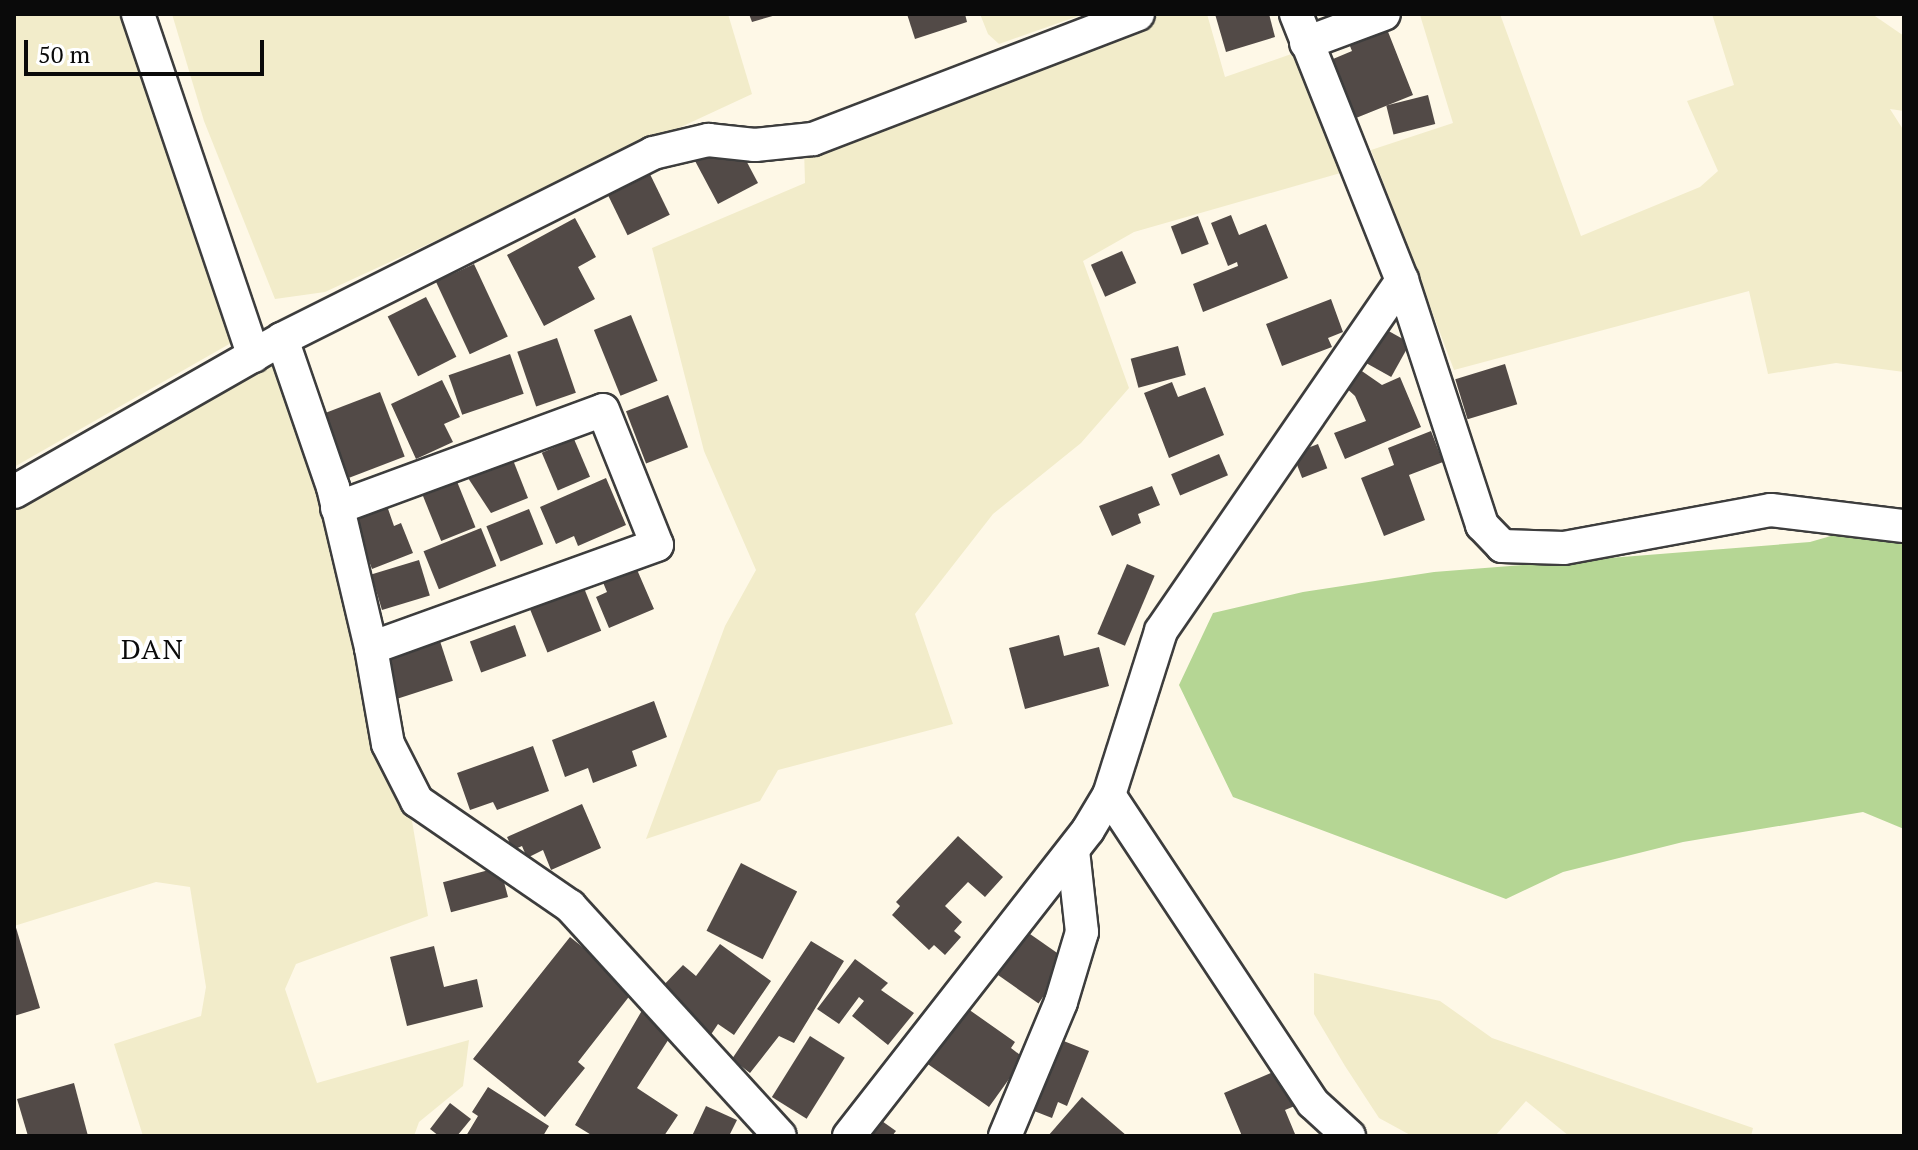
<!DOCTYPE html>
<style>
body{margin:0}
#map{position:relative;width:1918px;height:1150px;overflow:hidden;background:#fef8e7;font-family:"PT Serif",serif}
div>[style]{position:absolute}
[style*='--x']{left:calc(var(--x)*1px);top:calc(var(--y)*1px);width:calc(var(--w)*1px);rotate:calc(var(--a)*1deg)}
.farmland>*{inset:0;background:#f2ecca}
.forest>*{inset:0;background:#b5d694}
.building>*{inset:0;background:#524a47;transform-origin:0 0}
.roads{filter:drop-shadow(2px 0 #3d3d3d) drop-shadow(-2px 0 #3d3d3d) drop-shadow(0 2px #3d3d3d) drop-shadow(0 -2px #3d3d3d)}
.minor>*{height:32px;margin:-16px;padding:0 16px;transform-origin:16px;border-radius:16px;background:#fff}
span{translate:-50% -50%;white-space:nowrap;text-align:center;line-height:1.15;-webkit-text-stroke:8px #fff;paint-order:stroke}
.quarter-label{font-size:28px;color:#0a0a0a;letter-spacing:2px}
.frame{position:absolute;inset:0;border:16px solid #0a0a0a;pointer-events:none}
.scale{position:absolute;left:24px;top:40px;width:240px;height:36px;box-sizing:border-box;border:4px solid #0a0a0a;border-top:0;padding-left:10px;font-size:24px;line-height:28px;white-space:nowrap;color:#0a0a0a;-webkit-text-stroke:6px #fff;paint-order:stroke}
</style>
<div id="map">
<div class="farmland">
<div style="clip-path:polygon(14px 14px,128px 14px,238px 339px,14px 467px)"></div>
<div style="clip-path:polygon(172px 14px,728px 14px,752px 94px,325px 292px,275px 299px,204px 121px)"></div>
<div style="clip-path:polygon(980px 14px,1084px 14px,999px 44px,988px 34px)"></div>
<div style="clip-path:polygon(1159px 14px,1207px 14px,1225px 77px,1297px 52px,1344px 172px,1134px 232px,1083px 261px,1129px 388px,1081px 443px,993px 514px,915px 614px,953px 724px,778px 770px,760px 801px,646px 839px,725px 626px,756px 570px,704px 451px,652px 248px,805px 183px,804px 149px)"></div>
<div style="clip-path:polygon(1500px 14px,1581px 236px,1700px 187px,1718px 171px,1687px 101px,1734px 85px,1712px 14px,1872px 14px,1904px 36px,1904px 111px,1890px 109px,1904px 131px,1904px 372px,1836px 363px,1768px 374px,1749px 291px,1454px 370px,1371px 150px,1453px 123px,1420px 15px)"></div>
<div style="clip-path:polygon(275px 353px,324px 497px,411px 815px,428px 916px,296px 964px,285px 989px,317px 1083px,469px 1040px,463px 1086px,419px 1122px,414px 1136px,143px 1136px,114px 1044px,201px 1016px,206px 987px,190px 887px,156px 882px,14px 926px,14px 501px)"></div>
<div style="clip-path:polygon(1314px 973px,1440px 1001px,1492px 1038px,1753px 1128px,1751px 1136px,1569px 1136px,1526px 1101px,1495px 1136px,1412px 1136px,1379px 1118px,1345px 1066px,1314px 1014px)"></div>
</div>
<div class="forest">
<div style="clip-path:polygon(1904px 515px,1904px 829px,1863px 812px,1683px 842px,1563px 872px,1506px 899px,1233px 797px,1179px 685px,1213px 613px,1303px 592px,1434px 572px,1810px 542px)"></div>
</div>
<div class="building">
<div style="clip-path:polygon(749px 14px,776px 14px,776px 15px,752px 22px)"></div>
<div style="clip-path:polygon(907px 14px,965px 14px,967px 22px,915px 39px)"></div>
<div style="clip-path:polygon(1215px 14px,1269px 14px,1275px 37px,1226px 52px)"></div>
<div style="clip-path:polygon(1383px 19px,1413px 95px,1356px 118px,1333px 59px,1352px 51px,1345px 34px)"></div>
<div style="left:1428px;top:95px;width:30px;height:43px;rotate:76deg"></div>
<div style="clip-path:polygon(740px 149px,758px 183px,718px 204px,694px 159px)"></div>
<div style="left:647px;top:168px;width:52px;height:47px;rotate:64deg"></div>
<div style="clip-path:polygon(1231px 215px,1239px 235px,1266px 224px,1288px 278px,1203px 312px,1193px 284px,1238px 266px,1237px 262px,1228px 266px,1211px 223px)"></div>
<div style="left:1198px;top:216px;width:30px;height:29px;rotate:69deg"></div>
<div style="clip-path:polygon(575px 218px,596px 257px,578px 267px,595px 299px,544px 326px,507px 255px)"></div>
<div style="left:1122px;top:251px;width:35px;height:34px;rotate:66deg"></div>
<div style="left:474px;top:264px;width:80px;height:42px;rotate:65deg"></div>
<div style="left:426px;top:297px;width:67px;height:43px;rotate:63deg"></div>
<div style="clip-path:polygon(1331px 299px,1343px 332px,1328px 338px,1332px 347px,1282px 366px,1266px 324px)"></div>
<div style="left:631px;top:315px;width:71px;height:40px;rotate:68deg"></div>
<div style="left:1376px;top:324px;width:39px;height:39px;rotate:29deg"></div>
<div style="left:557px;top:338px;width:58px;height:42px;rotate:71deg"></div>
<div style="left:1178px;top:346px;width:30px;height:49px;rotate:75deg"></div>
<div style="left:510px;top:354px;width:42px;height:65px;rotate:71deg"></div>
<div style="left:1505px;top:364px;width:42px;height:52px;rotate:73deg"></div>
<div style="clip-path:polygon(1356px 367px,1382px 385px,1400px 377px,1421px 427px,1345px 459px,1334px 433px,1366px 421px,1355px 396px,1343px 385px)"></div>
<div style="clip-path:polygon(442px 380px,460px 417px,444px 424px,453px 442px,416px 459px,391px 404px)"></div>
<div style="clip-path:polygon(1172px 382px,1178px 397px,1205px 387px,1224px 435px,1169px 458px,1144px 393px)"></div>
<div style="left:380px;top:392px;width:69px;height:65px;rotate:69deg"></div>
<div style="left:668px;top:395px;width:56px;height:45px;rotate:69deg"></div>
<div style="clip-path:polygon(1431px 431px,1443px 462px,1409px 475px,1425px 520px,1384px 536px,1361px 478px,1394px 465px,1388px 448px)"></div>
<div style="left:574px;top:439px;width:41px;height:35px;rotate:67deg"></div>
<div style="left:1318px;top:444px;width:26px;height:27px;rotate:69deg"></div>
<div style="left:1219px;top:454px;width:23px;height:52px;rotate:67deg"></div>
<div style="clip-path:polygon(513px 460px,528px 498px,491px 513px,468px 478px)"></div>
<div style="clip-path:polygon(606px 478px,626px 525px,578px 546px,574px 536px,556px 544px,540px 507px)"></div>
<div style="left:456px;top:479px;width:52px;height:37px;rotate:68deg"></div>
<div style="clip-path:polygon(1152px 486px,1160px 505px,1138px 514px,1141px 523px,1112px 536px,1099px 506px)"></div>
<div style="clip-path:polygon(386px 503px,394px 526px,401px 523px,413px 553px,372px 569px,352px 516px)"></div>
<div style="left:529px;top:509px;width:38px;height:46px;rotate:68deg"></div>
<div style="left:481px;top:528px;width:41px;height:62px;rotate:68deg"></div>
<div style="left:419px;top:560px;width:37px;height:50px;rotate:73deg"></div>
<div style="left:1127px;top:564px;width:30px;height:76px;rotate:23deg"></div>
<div style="clip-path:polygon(635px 565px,654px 609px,609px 628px,596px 597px,607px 592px,602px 580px)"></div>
<div style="left:584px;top:588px;width:46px;height:58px;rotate:68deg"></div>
<div style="left:515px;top:625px;width:33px;height:48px;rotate:70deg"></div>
<div style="clip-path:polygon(1059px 635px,1064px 656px,1099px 647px,1109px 686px,1025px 709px,1009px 648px)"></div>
<div style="left:439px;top:638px;width:45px;height:60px;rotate:72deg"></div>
<div style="clip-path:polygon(654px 701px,667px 737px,632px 751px,637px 766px,593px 783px,588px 768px,565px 777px,552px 740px)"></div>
<div style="clip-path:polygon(533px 746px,549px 791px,497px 810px,493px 802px,470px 810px,457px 773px)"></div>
<div style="clip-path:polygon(582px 804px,601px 848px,551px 870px,543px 850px,527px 858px,522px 846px,513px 850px,507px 837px)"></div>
<div style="clip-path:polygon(958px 836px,1003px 877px,985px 897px,968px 882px,945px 906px,962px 922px,954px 931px,961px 937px,945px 955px,934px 945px,929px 950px,892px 915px,900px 906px,896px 902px)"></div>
<div style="left:741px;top:863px;width:63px;height:76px;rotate:27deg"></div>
<div style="left:500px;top:867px;width:31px;height:59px;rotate:75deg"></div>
<div style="clip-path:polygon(14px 921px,40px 1008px,14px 1016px)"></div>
<div style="left:1020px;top:927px;width:59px;height:52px;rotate:35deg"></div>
<div style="clip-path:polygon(570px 937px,635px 989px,578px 1062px,585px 1068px,545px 1117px,473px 1059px)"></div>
<div style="clip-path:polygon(811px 941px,844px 961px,794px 1043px,779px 1036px,750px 1073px,732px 1059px)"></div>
<div style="clip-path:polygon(720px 944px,771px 981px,734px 1035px,718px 1024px,710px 1036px,658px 991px,683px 965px,696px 976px)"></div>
<div style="clip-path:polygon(434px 946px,444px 987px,477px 979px,483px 1007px,407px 1026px,390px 957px)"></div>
<div style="clip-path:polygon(855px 959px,888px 983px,881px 990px,914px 1013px,888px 1045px,852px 1016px,864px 1001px,859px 997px,839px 1024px,817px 1009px)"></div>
<div style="clip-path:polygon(961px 1004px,1015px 1042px,1011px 1048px,1024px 1058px,989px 1107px,922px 1060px)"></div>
<div style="clip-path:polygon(644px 1007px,676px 1028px,637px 1088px,678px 1115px,664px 1136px,593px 1136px,575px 1125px)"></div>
<div style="left:810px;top:1036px;width:41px;height:72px;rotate:32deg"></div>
<div style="clip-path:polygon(1056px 1038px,1089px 1051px,1067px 1106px,1058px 1102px,1052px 1118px,1029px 1109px)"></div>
<div style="clip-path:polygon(1287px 1066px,1302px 1103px,1285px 1110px,1295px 1134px,1242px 1136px,1224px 1093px)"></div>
<div style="clip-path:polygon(74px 1083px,88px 1136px,28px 1136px,17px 1099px)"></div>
<div style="clip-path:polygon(488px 1087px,549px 1126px,543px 1136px,466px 1136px,478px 1116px,472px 1112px)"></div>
<div style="clip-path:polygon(1082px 1097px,1127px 1136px,1048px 1136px)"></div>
<div style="clip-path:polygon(450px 1103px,471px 1119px,457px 1136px,439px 1136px,430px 1129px)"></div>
<div style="clip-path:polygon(706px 1106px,737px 1120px,729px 1136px,692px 1136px)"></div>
<div style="clip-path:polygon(872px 1114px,896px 1131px,892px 1136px,857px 1136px)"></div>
</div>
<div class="roads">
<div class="minor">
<div style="--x:138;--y:14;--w:361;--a:71.3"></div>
<div style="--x:1296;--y:14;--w:286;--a:68.3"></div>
<div style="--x:1402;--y:280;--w:258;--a:71.9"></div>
<div style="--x:1482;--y:525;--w:29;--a:46"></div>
<div style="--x:1502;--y:546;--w:62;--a:1.8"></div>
<div style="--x:1564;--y:548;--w:210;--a:-10.4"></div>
<div style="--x:1771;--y:510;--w:134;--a:6.9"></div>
<div style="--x:1306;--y:43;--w:83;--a:-20.4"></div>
<div style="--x:282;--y:339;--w:157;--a:71"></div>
<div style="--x:333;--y:487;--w:165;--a:76.7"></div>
<div style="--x:371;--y:648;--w:97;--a:80"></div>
<div style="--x:388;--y:744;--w:64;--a:63"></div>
<div style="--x:417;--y:801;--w:186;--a:34.5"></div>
<div style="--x:570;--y:906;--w:311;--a:47.6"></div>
<div style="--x:14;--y:492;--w:309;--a:-29.7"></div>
<div style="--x:282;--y:339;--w:415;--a:-26.6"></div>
<div style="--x:653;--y:153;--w:57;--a:-13.3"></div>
<div style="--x:708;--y:140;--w:47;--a:6.1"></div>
<div style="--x:755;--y:145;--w:58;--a:-5.9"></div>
<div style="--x:813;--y:139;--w:348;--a:-21"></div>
<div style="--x:337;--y:508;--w:283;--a:-20.2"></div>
<div style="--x:603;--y:410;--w:145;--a:68.2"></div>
<div style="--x:657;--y:545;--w:304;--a:160.2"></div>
<div style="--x:1109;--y:795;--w:369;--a:56.5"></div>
<div style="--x:1313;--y:1103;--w:49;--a:42.5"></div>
<div style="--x:849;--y:1136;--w:388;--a:-52"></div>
<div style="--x:1088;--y:830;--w:41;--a:-59"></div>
<div style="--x:1109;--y:795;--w:172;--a:-72.4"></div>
<div style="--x:1161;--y:631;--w:426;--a:-55.5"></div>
<div style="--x:1005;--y:1136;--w:145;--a:-67.3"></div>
<div style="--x:1061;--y:1002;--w:73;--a:-73.3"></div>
<div style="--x:1082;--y:932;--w:81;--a:-96.3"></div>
</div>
</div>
<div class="quarter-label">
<span style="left:153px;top:649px">DAN</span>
</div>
<div class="frame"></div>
<div class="scale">50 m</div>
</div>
